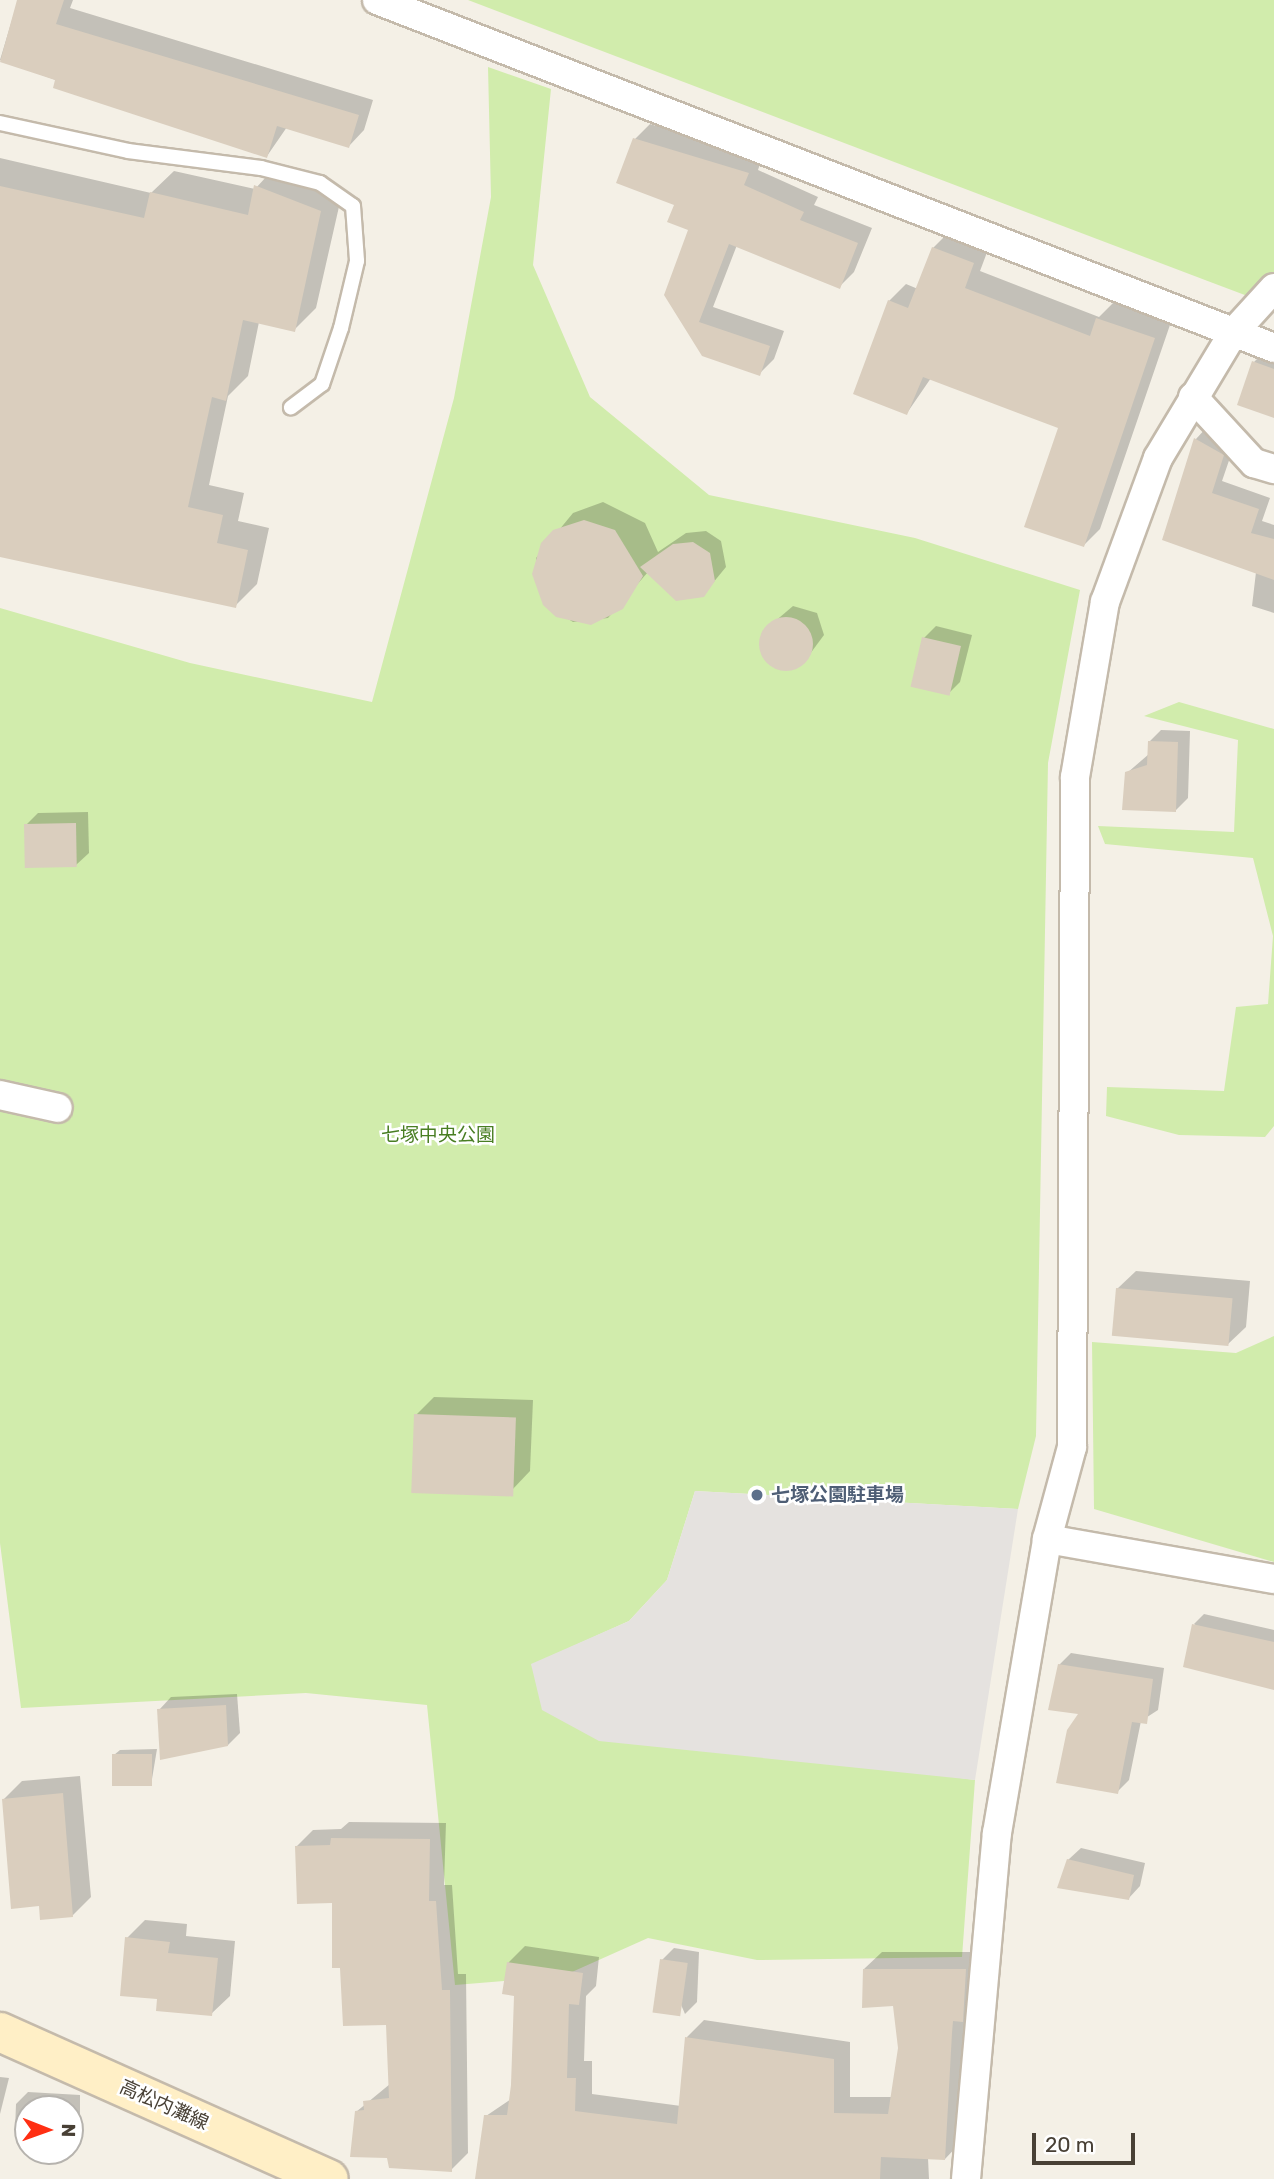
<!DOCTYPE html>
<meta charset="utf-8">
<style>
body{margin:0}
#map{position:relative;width:1274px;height:2179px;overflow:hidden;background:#f4f0e6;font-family:Rubik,"Noto Sans JP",sans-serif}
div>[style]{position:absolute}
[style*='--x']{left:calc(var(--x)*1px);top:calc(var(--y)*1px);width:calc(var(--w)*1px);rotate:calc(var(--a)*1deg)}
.green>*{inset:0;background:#d1ecac}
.parking>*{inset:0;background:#e5e2df}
.shadow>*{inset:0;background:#0003}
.building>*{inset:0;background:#dacebe;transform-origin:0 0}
.round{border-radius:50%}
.roads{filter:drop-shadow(2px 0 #c4baab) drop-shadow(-2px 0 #c4baab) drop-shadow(0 2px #c4baab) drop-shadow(0 -2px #c4baab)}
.lane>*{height:14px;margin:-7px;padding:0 7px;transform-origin:7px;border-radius:7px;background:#fff}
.street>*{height:28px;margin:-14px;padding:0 14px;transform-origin:14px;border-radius:14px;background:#fff}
.secondary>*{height:38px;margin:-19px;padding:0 19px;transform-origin:19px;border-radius:19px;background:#ffefc6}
.dots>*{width:19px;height:19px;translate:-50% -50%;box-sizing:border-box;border:4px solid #fff;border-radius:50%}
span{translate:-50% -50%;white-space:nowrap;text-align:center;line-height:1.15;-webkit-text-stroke:5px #fff;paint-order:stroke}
.park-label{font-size:19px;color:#497e23}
.service-label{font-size:19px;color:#4e5e75;font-weight:700}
.left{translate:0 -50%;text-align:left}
.street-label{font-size:19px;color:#484035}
.north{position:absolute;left:14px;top:2095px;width:70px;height:70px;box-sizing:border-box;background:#fff;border:2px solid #b6b3ae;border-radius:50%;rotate:91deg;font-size:19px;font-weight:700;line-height:28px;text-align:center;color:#484035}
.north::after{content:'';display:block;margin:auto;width:24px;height:32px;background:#ff2f13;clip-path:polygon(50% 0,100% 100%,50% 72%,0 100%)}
.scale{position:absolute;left:1032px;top:2133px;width:103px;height:32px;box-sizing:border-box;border:4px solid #484035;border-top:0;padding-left:9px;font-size:21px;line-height:24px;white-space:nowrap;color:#484035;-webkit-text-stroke:5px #fff;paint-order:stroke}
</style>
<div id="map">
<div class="green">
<div style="clip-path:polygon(468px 0,1274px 0,1274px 306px,1205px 280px)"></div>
<div style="clip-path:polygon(488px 67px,551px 89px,533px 265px,590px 397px,709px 495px,915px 538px,1080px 590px,1048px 763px,1036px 1436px,1018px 1509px,695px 1491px,667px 1580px,629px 1621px,531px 1665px,838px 1761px,975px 1780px,962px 1957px,757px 1960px,648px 1938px,563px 1976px,455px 1985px,427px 1705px,306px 1693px,21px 1708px,0 1543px,0 608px,190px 663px,372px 702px,454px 398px,491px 197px)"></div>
<div style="clip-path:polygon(1179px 702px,1274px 729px,1274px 1126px,1265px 1137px,1179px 1135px,1106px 1116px,1107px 1087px,1224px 1091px,1236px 1007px,1268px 1004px,1273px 936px,1253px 858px,1105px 844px,1098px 826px,1234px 832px,1238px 740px,1144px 716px)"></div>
<div style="clip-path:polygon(1274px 1336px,1274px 1562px,1094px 1509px,1092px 1342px,1236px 1353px)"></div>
</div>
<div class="parking">
<div style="clip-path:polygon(695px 1491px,1018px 1509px,975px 1780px,599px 1741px,542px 1710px,531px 1664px,629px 1621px,667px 1580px)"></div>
</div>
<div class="shadow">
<div style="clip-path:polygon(18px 0,73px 0,70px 8px,373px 100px,364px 130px,349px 146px,287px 127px,267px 156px,0 60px)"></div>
<div style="clip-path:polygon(650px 124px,762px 158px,758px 170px,818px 197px,814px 205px,872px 228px,854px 272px,839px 287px,737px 245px,713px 307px,784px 331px,774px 359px,759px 374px,666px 295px,691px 229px,635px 139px)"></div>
<div style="clip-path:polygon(0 158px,151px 193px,174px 171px,255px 189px,278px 164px,343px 189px,316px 308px,294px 330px,259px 322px,248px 376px,228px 396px,209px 485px,244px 493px,238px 521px,269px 528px,257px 584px,235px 606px,0 554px)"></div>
<div style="clip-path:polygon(950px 231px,989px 247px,980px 271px,1099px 317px,1114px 302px,1171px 322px,1100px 529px,1084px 545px,1060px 427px,931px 378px,907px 413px,889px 301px,906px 284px,918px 289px,933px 248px)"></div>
<div style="clip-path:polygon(1269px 347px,1274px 349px,1274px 416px,1254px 362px)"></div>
<div style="clip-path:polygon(1207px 427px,1235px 443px,1222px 481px,1270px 498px,1262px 521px,1274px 525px,1274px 613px,1252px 606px,1256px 572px,1164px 539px,1196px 439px)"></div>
<div style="clip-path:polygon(603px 502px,645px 523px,658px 552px,686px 533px,706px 531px,721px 541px,726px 567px,703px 595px,648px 572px,608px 618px,573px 622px,544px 604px,536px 558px,573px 513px)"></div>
<div style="clip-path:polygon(793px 606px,817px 613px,824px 635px,804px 662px,782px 669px,769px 661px,761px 646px,766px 629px)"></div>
<div style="clip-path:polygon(936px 626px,972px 635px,960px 682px,948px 694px,924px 638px)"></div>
<div style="clip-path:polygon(1161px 730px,1190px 731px,1188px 798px,1176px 810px,1127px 773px,1149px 754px,1149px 742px)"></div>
<div style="clip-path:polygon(88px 812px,89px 853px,76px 865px,26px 825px,38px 813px)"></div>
<div style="clip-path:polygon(1136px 1271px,1250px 1281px,1246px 1327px,1227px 1345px,1117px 1289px)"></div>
<div style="clip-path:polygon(434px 1397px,533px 1400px,530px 1471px,512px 1490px,416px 1415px)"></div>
<div style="clip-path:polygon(1204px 1614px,1274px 1630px,1274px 1688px,1194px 1624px)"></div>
<div style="clip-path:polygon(1071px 1653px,1164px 1668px,1158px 1710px,1141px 1721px,1129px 1780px,1117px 1792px,1059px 1665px)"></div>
<div style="clip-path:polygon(237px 1694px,240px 1733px,228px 1745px,161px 1758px,159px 1710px,171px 1697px)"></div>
<div style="clip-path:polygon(157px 1749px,151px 1785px,114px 1755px,120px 1750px)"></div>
<div style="clip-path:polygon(80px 1776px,91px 1897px,72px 1916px,40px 1905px,4px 1799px,22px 1781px)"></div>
<div style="clip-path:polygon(349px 1822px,446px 1823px,444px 1885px,452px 1885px,458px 1974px,466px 1974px,468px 2153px,451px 2170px,388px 2156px,356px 2112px,390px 2084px,387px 2023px,341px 1966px,334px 1901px,296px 1847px,313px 1830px,341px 1829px)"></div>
<div style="clip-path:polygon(1081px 1848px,1145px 1863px,1140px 1886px,1128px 1899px,1068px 1860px)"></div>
<div style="clip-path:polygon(145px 1920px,187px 1924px,186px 1936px,235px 1941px,230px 1996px,211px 2014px,159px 1998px,127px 1938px)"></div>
<div style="clip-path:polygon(525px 1946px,599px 1957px,596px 1986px,586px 1996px,584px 2061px,592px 2061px,592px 2094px,681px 2106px,687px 2037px,704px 2020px,850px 2042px,850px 2097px,893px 2097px,900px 2048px,894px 2004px,864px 1969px,882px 1952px,982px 1952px,962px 2141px,945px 2159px,928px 2158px,929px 2179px,477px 2179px,486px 2116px,511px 2099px,516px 1994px,508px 1963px)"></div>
<div style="clip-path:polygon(674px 1948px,699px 1952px,697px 2002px,685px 2014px,662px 1960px)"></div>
<div style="clip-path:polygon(0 2077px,9px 2078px,0 2114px)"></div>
<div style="clip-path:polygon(28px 2092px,80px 2095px,80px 2120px,70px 2130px,70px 2109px,28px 2109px,28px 2131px,15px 2130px,16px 2104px)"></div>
</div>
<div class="building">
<div style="clip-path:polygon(17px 0,64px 0,56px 24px,359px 115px,349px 148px,277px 126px,267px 158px,53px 88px,55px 80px,0 62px)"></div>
<div style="clip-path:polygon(633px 138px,749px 173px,744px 185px,804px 212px,800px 220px,858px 243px,840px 289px,729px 244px,699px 322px,770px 346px,760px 376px,702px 356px,664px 295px,688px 230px,667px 222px,674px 205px,616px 183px)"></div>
<div style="clip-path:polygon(254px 185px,321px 211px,295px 332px,243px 320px,226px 401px,212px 397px,188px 507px,223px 515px,217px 543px,248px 550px,236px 608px,0 557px,0 186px,144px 218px,150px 192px,248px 215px)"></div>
<div style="clip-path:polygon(932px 247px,974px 263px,965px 288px,1090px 336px,1096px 318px,1155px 338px,1084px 547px,1024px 527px,1058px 428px,923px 377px,907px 415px,853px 394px,888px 300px,908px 308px)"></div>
<div style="clip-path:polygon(1252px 361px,1274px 369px,1274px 418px,1237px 405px)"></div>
<div style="clip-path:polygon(1194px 438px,1224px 455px,1212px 493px,1259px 509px,1251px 533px,1274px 539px,1274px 580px,1162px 540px)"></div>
<div style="clip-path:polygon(584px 520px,615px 530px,643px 576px,623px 609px,591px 625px,556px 617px,543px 605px,532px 574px,541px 543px,553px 530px)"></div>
<div style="clip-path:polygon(693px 542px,710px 553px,715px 581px,704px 597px,676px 601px,640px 567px,673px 544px)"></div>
<div class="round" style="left:759px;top:617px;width:54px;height:54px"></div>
<div style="left:922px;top:637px;width:40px;height:51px;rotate:13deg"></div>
<div style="clip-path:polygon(1148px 741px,1178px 742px,1176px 812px,1122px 810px,1125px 772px,1147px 765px)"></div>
<div style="left:76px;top:823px;width:44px;height:52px;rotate:89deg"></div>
<div style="left:1116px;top:1288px;width:117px;height:48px;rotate:5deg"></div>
<div style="left:414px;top:1414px;width:102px;height:79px;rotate:2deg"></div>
<div style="clip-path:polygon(1192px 1624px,1274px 1642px,1274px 1690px,1183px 1667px)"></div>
<div style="clip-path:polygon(1058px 1664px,1153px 1679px,1147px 1724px,1132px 1722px,1118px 1794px,1056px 1783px,1067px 1730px,1078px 1714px,1048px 1710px)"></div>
<div style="clip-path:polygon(226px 1705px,228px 1746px,160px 1760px,157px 1709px)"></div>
<div style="left:152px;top:1754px;width:32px;height:40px;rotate:90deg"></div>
<div style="clip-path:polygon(63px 1793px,73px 1917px,40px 1920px,39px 1906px,11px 1909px,2px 1799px)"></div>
<div style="clip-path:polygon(331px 1838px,430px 1839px,429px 1901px,436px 1901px,442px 1990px,450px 1990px,452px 2172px,389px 2168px,387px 2158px,350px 2157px,355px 2111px,364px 2110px,363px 2101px,389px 2098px,386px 2025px,343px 2026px,340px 1968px,332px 1968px,332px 1903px,297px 1904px,295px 1846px,330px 1845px)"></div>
<div style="clip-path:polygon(1067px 1859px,1134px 1875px,1129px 1900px,1057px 1888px)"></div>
<div style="clip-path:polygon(125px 1937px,170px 1942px,168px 1953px,218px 1958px,212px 2016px,156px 2011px,157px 1999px,120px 1996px)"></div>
<div style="left:660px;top:1959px;width:28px;height:54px;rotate:8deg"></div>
<div style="clip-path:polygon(507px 1962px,583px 1973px,579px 2005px,569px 2004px,567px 2078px,576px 2078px,575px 2111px,677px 2124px,685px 2037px,834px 2059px,834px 2113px,888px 2114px,898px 2048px,893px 2006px,862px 2008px,863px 1969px,966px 1969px,963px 2022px,953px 2021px,952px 2033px,945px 2160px,881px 2157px,880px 2179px,475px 2179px,484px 2115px,507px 2115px,511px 2085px,514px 1996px,502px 1994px)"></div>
</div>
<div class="roads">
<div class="lane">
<div style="--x:0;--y:123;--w:131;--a:12.3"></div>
<div style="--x:128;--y:151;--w:134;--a:7.3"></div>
<div style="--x:261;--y:168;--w:61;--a:14.3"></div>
<div style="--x:320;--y:183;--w:40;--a:34.9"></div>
<div style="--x:353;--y:206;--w:55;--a:85.8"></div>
<div style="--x:357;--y:261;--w:69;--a:103.4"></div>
<div style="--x:341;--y:328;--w:59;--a:108.7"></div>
<div style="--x:322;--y:384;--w:39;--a:143"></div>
</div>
<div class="street">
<div style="--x:377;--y:0;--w:962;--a:21.2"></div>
<div style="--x:1193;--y:397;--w:90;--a:47.3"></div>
<div style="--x:1254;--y:463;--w:21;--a:17"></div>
<div style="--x:0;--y:1095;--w:59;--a:12.6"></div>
<div style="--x:1047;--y:1539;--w:230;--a:10"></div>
<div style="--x:966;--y:2179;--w:347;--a:-84.9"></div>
<div style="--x:997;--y:1833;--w:298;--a:-80.3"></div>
<div style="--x:1047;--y:1539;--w:95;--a:-74.8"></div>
<div style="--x:1072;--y:1447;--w:670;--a:-89.74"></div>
<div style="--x:1075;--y:777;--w:178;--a:-80.3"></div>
<div style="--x:1105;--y:602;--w:153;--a:-69.8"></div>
<div style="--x:1158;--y:458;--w:146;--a:-59"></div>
<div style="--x:1233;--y:333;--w:61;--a:-47.7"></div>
</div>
<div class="secondary">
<div style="--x:0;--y:2032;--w:360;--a:24.1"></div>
</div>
</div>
<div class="dots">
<div style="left:757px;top:1495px;background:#5c6f8a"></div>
</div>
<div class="park-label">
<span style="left:438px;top:1135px">七塚中央公園</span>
</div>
<div class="service-label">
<span class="left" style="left:771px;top:1495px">七塚公園駐車場</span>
</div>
<div class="street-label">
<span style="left:164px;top:2105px;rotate:24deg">高松内灘線</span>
</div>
<div class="north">N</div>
<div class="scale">20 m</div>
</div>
